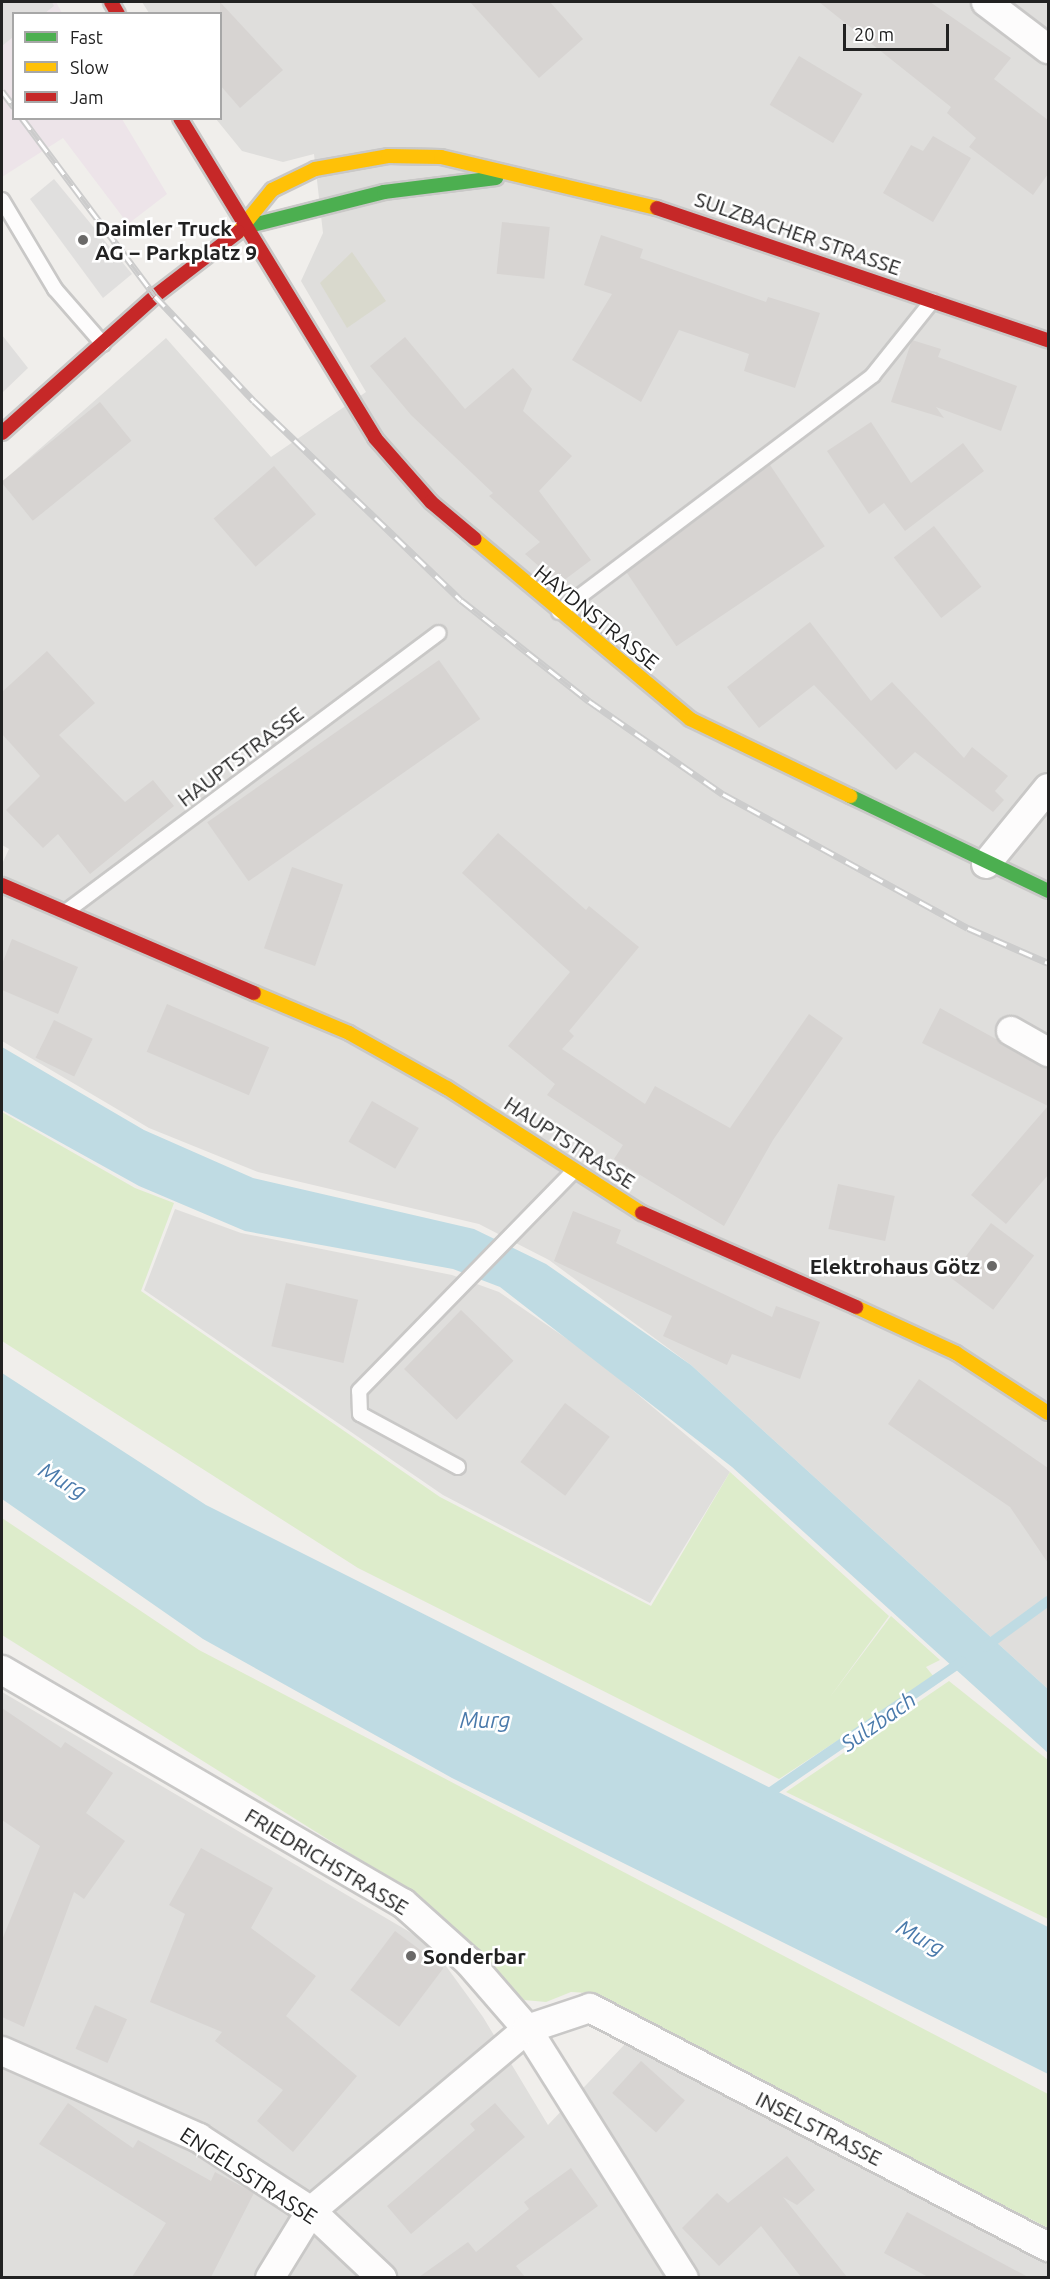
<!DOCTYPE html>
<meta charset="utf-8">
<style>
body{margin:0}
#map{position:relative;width:1050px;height:2279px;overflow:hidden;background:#f0eeeb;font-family:Ubuntu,sans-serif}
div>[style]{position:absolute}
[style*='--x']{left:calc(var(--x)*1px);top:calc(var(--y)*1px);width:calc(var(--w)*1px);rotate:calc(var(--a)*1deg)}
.residential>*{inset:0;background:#dfdedc}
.industrial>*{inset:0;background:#ede4e9}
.construction>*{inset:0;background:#d9d9cd}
.grass>*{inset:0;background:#ddeccb}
.parking>*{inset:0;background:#e0dfde}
.water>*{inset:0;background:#bfdbe3}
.stream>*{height:10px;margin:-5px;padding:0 5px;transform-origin:5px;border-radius:5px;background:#bfdbe3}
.building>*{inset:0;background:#d7d4d2;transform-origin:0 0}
.roads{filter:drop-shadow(2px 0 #c9c8c7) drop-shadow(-2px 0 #c9c8c7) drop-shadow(0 2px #c9c8c7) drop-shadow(0 -2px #c9c8c7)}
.lane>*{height:14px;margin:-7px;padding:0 7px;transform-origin:7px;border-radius:7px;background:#fdfcfc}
.street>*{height:28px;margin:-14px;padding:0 14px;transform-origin:14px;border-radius:14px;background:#fdfcfc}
.fast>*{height:14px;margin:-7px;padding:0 7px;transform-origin:7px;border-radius:7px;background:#4caf50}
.slow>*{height:14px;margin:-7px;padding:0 7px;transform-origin:7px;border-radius:7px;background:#ffc107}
.jam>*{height:14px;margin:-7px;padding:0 7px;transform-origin:7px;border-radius:7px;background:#c62828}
.rail>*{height:7px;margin-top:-3.5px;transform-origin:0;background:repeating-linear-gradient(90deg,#fff 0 14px,#ccc 0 28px);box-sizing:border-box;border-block:2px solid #ccc}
.dots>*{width:16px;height:16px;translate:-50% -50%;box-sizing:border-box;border:3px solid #fff;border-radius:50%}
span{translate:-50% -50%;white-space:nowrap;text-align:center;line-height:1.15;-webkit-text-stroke:5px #fff;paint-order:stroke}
.poi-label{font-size:21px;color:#222;font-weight:700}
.left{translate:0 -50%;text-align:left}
.right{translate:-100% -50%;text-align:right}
.street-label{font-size:21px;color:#222}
.water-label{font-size:22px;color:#4a7aab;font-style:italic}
.frame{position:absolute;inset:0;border:3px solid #222;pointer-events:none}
.legend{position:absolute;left:12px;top:12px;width:210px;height:108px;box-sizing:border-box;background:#fff;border:2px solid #a7a7a7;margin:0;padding:8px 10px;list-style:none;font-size:18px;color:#222}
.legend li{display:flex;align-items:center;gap:12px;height:30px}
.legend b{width:30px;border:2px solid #a7a7a7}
.scale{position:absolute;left:843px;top:24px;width:106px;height:27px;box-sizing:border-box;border:3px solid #222;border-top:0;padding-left:8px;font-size:18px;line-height:21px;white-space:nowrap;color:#222;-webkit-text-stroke:4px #fff;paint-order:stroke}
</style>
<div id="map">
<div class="residential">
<div style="clip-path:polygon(142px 2px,1048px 2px,1048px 1689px,691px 1365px,549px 1260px,479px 1224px,258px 1172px,149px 1128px,2px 1041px,2px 864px,9px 849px,2px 845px,2px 482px,166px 338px,271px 457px,366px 392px,301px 281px,323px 233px,314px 154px,283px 162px,242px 151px,216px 119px,220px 118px,220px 14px,149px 13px)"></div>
<div style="clip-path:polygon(175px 1209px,241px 1233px,452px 1275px,499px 1292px,592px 1356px,730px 1472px,650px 1603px,443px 1495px,144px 1290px)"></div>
<div style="clip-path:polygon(2px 1692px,430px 1944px,483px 2017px,548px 2125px,626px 2043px,1048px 2260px,1048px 2278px,2px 2278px)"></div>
</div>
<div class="industrial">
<div style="clip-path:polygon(2px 2px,56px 2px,62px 13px,14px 14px,14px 118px,122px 119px,167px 194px,128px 224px,63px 138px,2px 177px)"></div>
</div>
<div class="construction">
<div style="clip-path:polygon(352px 252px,386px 301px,347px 328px,320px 283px)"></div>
</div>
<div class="grass">
<div style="clip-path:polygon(2px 1112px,135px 1188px,174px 1203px,141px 1291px,440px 1497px,651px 1606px,730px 1472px,889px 1616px,830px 1697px,891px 1616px,940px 1660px,926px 1667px,934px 1677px,779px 1779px,358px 1568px,2px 1341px)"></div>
<div style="clip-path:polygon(2px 1518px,199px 1650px,1048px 2094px,1048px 2228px,589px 1993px,571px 1992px,546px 2002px,524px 2000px,415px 1894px,2px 1635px)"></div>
<div style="clip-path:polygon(949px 1681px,1048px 1760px,1048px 1919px,786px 1792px)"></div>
</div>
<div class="parking">
<div style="clip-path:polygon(2px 2px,52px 2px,54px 6px,45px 13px,14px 14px,13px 37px,2px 46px)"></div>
<div style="clip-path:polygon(54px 179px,132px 274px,103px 298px,30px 199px)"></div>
<div style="clip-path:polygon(2px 335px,28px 368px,2px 393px)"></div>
</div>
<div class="water">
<div style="clip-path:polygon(2px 1047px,144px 1130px,253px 1178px,474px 1229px,546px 1264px,691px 1365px,1048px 1689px,1048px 1753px,732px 1467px,500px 1287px,453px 1269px,245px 1231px,139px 1186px,2px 1110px)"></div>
<div style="clip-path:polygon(2px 1373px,206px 1505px,1048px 1927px,1048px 2074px,452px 1778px,203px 1639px,2px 1499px)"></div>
</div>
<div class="stream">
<div style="--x:985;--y:1647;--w:78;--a:-36.1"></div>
<div style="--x:762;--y:1798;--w:242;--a:-34.4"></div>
</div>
<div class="building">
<div style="clip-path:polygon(220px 2px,283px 70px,240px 108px,220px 85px)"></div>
<div style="clip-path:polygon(470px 2px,550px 2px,583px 39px,539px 78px)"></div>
<div style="clip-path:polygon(819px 2px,930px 2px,1011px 58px,994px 79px,1048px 120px,1048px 174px,1033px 195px,969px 147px,976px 138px,947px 113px,951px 107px)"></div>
<div style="left:799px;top:56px;width:74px;height:57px;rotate:31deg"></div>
<div style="clip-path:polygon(933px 136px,971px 158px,933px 222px,883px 193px,911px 145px,923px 151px)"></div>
<div style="left:502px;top:222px;width:48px;height:52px;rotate:6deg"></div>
<div style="clip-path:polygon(601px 235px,643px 249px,640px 258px,766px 302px,768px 297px,820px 313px,795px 388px,744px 371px,749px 354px,679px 330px,641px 402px,572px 360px,612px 294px,584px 285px)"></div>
<div style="clip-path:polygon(405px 337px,465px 409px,513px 368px,532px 389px,523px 411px,572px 456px,539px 491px,591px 560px,559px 584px,525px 554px,540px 542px,489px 496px,493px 493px,411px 415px,370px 366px)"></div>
<div style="clip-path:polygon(912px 340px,941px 349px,938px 357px,1017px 386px,1001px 431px,936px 407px,944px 418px,891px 402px)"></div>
<div style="left:100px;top:402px;width:50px;height:127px;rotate:51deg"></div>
<div style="clip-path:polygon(871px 422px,911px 483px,963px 443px,984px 471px,905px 531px,884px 503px,869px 514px,827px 451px)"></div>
<div style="left:770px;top:465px;width:98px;height:179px;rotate:56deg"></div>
<div style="left:274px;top:466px;width:64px;height:80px;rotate:49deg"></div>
<div style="left:934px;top:526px;width:77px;height:51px;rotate:52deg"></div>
<div style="clip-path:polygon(810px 622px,871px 701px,892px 682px,964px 758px,972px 747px,1008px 776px,995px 791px,1004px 800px,993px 812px,915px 752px,896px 770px,814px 685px,759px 728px,727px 687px)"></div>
<div style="clip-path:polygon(47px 651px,95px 703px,59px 735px,125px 802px,153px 780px,174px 806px,90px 874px,58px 834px,43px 848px,6px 810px,40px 776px,2px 734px,2px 692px)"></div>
<div style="left:439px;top:660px;width:72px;height:283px;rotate:55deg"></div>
<div style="clip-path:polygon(498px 833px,586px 910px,589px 906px,639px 947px,569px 1031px,574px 1036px,562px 1049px,645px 1104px,655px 1086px,730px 1128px,809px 1014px,843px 1038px,773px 1140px,724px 1226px,614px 1159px,623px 1145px,547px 1095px,555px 1084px,508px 1046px,570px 972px,462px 873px)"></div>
<div style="left:292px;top:867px;width:54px;height:86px;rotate:19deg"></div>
<div style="clip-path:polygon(12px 939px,78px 967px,58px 1014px,2px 990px,2px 964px)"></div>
<div style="left:167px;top:1004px;width:111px;height:52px;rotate:23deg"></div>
<div style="clip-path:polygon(940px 1008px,1048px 1068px,1048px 1175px,1006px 1224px,971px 1195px,1048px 1106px,922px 1043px)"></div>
<div style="left:54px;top:1020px;width:43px;height:42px;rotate:26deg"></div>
<div style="left:372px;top:1101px;width:54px;height:47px;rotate:30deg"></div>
<div style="left:838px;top:1184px;width:58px;height:46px;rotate:12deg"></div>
<div style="clip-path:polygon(573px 1211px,621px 1230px,616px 1243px,772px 1317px,776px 1306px,820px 1322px,800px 1379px,732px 1354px,727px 1365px,663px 1336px,672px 1316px,554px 1261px)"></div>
<div style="left:991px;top:1223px;width:54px;height:68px;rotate:37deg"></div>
<div style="left:286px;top:1283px;width:74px;height:65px;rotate:13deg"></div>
<div style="left:461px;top:1310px;width:73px;height:82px;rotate:44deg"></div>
<div style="clip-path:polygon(919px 1379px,1048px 1468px,1048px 1563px,1010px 1507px,888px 1424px)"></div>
<div style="left:565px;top:1403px;width:56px;height:74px;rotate:37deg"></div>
<div style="clip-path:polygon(2px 1708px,61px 1748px,65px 1742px,113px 1773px,86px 1813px,125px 1841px,84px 1899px,74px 1892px,24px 2027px,2px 2017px,2px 1940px,40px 1846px,2px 1820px)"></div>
<div style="clip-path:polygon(201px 1848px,273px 1888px,251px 1928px,316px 1976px,286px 2016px,357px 2076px,293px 2152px,257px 2121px,283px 2090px,215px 2041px,222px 2032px,150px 2002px,185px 1914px,169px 1905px)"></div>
<div style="left:395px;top:1931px;width:61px;height:74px;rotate:37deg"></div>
<div style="left:95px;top:2005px;width:35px;height:48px;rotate:24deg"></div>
<div style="left:641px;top:2061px;width:59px;height:43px;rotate:42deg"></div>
<div style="clip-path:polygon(68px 2103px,133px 2148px,138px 2140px,211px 2181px,215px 2172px,254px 2193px,211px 2277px,132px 2277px,166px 2223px,39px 2144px)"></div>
<div style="clip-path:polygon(495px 2103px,525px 2137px,411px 2234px,387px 2206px,475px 2130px,470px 2124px)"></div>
<div style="clip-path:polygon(787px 2156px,815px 2190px,797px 2205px,783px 2197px,847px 2277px,801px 2277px,761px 2226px,719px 2266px,682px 2228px,717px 2193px,728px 2203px)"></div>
<div style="clip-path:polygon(571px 2168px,598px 2206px,516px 2266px,525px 2277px,419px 2277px,468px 2242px,476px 2252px,529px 2209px,524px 2202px)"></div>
<div style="clip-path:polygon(907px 2212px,1028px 2277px,928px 2277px,884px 2253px)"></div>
</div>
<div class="roads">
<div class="lane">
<div style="--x:2;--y:200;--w:104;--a:59.2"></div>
<div style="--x:55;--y:289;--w:73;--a:48.9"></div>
<div style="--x:559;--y:612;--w:393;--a:-37"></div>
<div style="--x:873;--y:375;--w:95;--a:-51.4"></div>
<div style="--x:67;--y:911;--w:464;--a:-36.8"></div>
<div style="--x:458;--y:1467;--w:111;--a:-151.6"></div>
<div style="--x:360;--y:1414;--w:23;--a:-92"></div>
<div style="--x:359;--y:1391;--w:308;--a:-45.7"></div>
</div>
<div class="street">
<div style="--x:986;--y:2;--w:78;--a:37.2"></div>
<div style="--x:986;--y:864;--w:98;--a:-50.8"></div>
<div style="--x:1011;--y:1031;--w:43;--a:29.6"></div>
<div style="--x:2;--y:1670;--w:464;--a:30.2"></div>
<div style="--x:403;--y:1903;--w:89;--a:41.8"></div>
<div style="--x:469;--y:1962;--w:89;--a:49.1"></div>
<div style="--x:527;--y:2029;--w:294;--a:57.8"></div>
<div style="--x:2;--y:2051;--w:215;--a:23.8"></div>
<div style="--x:199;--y:2138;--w:134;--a:33.1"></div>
<div style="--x:311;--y:2211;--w:98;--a:43.3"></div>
<div style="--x:270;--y:2278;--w:79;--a:-58.5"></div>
<div style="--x:311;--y:2211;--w:282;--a:-40.1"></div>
<div style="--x:527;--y:2029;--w:66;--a:-18.4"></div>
<div style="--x:590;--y:2008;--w:517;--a:27.56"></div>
</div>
<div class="fast">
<div style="--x:245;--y:227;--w:143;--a:-14.1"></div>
<div style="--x:384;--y:192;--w:113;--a:-7.1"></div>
<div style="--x:850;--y:796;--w:220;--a:25.6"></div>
</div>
<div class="slow">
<div style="--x:238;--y:232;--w:54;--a:-51"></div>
<div style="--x:272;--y:190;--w:48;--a:-26"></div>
<div style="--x:315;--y:169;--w:74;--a:-10.1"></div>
<div style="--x:388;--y:156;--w:53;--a:1.1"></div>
<div style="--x:441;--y:157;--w:222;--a:13.3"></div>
<div style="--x:475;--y:539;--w:280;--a:39.9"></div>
<div style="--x:690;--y:719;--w:178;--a:25.7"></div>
<div style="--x:254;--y:993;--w:103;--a:22.8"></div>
<div style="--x:349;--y:1033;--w:112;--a:29.3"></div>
<div style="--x:447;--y:1088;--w:232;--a:32.7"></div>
<div style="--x:856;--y:1307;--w:110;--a:24.7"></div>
<div style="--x:956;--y:1353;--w:110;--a:33.1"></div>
</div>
<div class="jam">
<div style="--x:111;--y:2;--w:14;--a:60"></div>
<div style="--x:180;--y:118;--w:375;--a:58.6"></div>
<div style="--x:375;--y:438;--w:85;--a:48.8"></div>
<div style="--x:431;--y:502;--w:57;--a:40.1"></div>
<div style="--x:657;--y:208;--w:413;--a:18.7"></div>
<div style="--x:2;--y:433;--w:205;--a:-41.8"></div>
<div style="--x:155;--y:296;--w:105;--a:-37.6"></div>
<div style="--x:2;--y:885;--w:274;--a:23.2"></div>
<div style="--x:642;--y:1213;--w:234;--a:23.7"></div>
</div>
</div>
<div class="rail">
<div style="--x:2;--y:91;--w:20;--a:53"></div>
<div style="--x:22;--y:118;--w:222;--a:53.2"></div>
<div style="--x:155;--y:296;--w:144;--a:46.7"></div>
<div style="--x:254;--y:401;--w:287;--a:43.9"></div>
<div style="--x:461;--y:600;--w:163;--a:38.3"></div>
<div style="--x:589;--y:701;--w:163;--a:34.8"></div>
<div style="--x:723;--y:794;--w:279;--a:28.7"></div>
<div style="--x:968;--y:928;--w:87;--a:23.6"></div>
</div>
<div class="dots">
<div style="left:83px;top:240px;background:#6a6968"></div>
<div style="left:992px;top:1266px;background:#6a6968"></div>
<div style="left:411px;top:1956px;background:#6a6968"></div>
</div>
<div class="poi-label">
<span class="left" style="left:95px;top:240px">Daimler Truck<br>AG − Parkplatz 9</span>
<span class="right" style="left:980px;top:1266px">Elektrohaus Götz</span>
<span class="left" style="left:423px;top:1956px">Sonderbar</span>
</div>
<div class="street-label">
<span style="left:798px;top:233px;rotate:19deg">SULZBACHER STRASSE</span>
<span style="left:597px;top:617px;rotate:39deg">HAYDNSTRASSE</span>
<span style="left:240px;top:756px;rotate:-37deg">HAUPTSTRASSE</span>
<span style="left:570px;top:1142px;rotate:33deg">HAUPTSTRASSE</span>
<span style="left:327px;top:1861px;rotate:31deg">FRIEDRICHSTRASSE</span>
<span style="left:819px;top:2128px;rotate:27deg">INSELSTRASSE</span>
<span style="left:249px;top:2175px;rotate:33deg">ENGELSSTRASSE</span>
</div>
<div class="water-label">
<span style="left:63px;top:1480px;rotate:30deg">Murg</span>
<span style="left:485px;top:1720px">Murg</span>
<span style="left:878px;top:1721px;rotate:-35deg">Sulzbach</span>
<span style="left:921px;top:1937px;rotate:29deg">Murg</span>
</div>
<div class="frame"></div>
<ul class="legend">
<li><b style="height:8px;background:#4caf50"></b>Fast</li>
<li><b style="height:8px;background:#ffc107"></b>Slow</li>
<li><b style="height:8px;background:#c62828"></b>Jam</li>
</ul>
<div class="scale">20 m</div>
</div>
